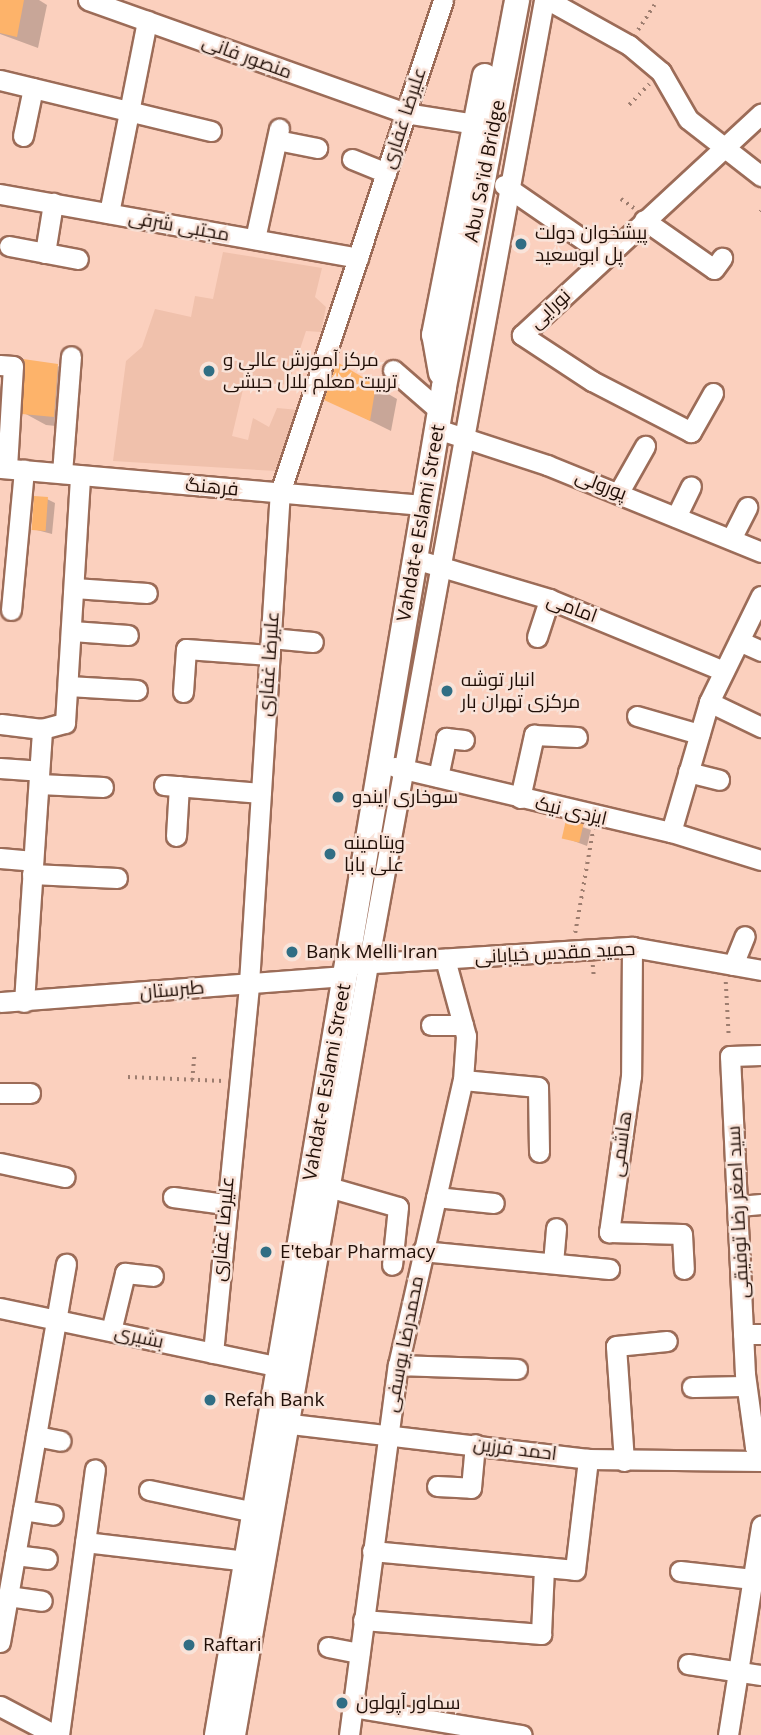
<!DOCTYPE html>
<meta charset="utf-8">
<style>
body{margin:0}
#map{position:relative;width:761px;height:1735px;overflow:hidden;background:#fbd0be;font-family:"Open Sans",Cairo,sans-serif}
div>[style]{position:absolute}
[style*='--x']{left:calc(var(--x)*1px);top:calc(var(--y)*1px);width:calc(var(--w)*1px);rotate:calc(var(--a)*1deg)}
.built>*{inset:0;background:#f0c1ac}
.shadow>*{inset:0;background:#0003}
.building>*{inset:0;background:#fdb36a;transform-origin:0 0}
.path>*{height:3.5px;margin-top:-1.75px;transform-origin:0;background:repeating-linear-gradient(90deg,#9d7d6f 0 2px,transparent 0 7px)}
.roads{filter:drop-shadow(2px 0 #9c6c58) drop-shadow(-2px 0 #9c6c58) drop-shadow(0 2px #9c6c58) drop-shadow(0 -2px #9c6c58)}
.minor>*{height:19px;margin:-9.5px;padding:0 9.5px;transform-origin:9.5px;border-radius:9.5px;background:#fff}
.major>*{height:24px;margin:-12px;padding:0 12px;transform-origin:12px;border-radius:12px;background:#fff}
.dots>*{width:19px;height:19px;translate:-50% -50%;box-sizing:border-box;border:4px solid #f9e3d9;border-radius:50%}
span{translate:-50% -50%;white-space:nowrap;text-align:center;line-height:1.15;-webkit-text-stroke:5px #f9e3d9;paint-order:stroke}
.street-label{font-size:19px;color:#200e06}
.poi-label{font-size:19px;color:#200e06}
.left{translate:0 -50%;text-align:left}
</style>
<div id="map">
<div class="built">
<div style="clip-path:polygon(223px 252px,322px 268px,315px 297px,326px 307px,321px 332px,306px 331px,288px 385px,245px 381px,232px 436px,248px 440px,253px 418px,269px 427px,277px 408px,299px 410px,275px 471px,113px 461px,126px 361px,142px 347px,155px 309px,191px 317px,195px 296px,213px 299px)"></div>
</div>
<div class="shadow">
<div style="clip-path:polygon(1px 0,39px 0,47px 5px,38px 48px,0 34px)"></div>
<div style="clip-path:polygon(338px 365px,397px 399px,391px 431px,326px 399px)"></div>
<div style="clip-path:polygon(58px 366px,79px 378px,75px 428px,46px 425px,24px 413px)"></div>
<div style="clip-path:polygon(47px 499px,55px 503px,52px 534px,33px 529px)"></div>
<div style="clip-path:polygon(567px 822px,591px 830px,587px 846px,563px 837px)"></div>
</div>
<div class="building">
<div style="clip-path:polygon(0 0,24px 0,17px 37px,0 33px)"></div>
<div style="clip-path:polygon(23px 359px,58px 364px,54px 417px,22px 414px)"></div>
<div style="clip-path:polygon(337px 362px,376px 385px,370px 421px,324px 400px)"></div>
<div style="left:34px;top:496px;width:14px;height:34px;rotate:4deg"></div>
<div style="left:566px;top:820px;width:18px;height:19px;rotate:13deg"></div>
</div>
<div class="path">
<div style="--x:638;--y:30;--w:30;--a:-57"></div>
<div style="--x:629;--y:105;--w:29;--a:-46"></div>
<div style="--x:621;--y:199;--w:16;--a:35"></div>
<div style="--x:760;--y:212;--w:1;--a:-45"></div>
<div style="--x:575;--y:933;--w:105;--a:-80.1"></div>
<div style="--x:593;--y:965;--w:12;--a:85"></div>
<div style="--x:726;--y:982;--w:56;--a:86.9"></div>
<div style="--x:128;--y:1077;--w:96;--a:2.4"></div>
<div style="--x:192;--y:1080;--w:23;--a:-85"></div>
</div>
<div class="roads">
<div class="minor">
<div style="--x:88;--y:0;--w:337;--a:19.6"></div>
<div style="--x:405;--y:113;--w:72;--a:8.8"></div>
<div style="--x:548;--y:0;--w:93;--a:29.1"></div>
<div style="--x:629;--y:45;--w:42;--a:40.2"></div>
<div style="--x:661;--y:72;--w:54;--a:60.1"></div>
<div style="--x:688;--y:119;--w:93;--a:38"></div>
<div style="--x:0;--y:80;--w:217;--a:13.6"></div>
<div style="--x:23;--y:136;--w:49;--a:-78.2"></div>
<div style="--x:277;--y:140;--w:41;--a:11.3"></div>
<div style="--x:352;--y:159;--w:37;--a:22"></div>
<div style="--x:504;--y:185;--w:125;--a:34.6"></div>
<div style="--x:0;--y:194;--w:364;--a:10.1"></div>
<div style="--x:109;--y:213;--w:196;--a:-78.8"></div>
<div style="--x:644;--y:220;--w:85;--a:35"></div>
<div style="--x:714;--y:269;--w:14;--a:-54"></div>
<div style="--x:255;--y:239;--w:113;--a:-77.7"></div>
<div style="--x:9;--y:246;--w:70;--a:10.7"></div>
<div style="--x:45;--y:253;--w:51;--a:-80.9"></div>
<div style="--x:0;--y:365;--w:13;--a:4"></div>
<div style="--x:13;--y:366;--w:102;--a:93.4"></div>
<div style="--x:393;--y:370;--w:62;--a:41.1"></div>
<div style="--x:713;--y:393;--w:45;--a:119.4"></div>
<div style="--x:691;--y:432;--w:111;--a:-152.7"></div>
<div style="--x:592;--y:381;--w:84;--a:-146.7"></div>
<div style="--x:522;--y:335;--w:326;--a:-42.8"></div>
<div style="--x:437;--y:429;--w:116;--a:18.1"></div>
<div style="--x:547;--y:465;--w:231;--a:22.1"></div>
<div style="--x:0;--y:468;--w:426;--a:5"></div>
<div style="--x:62;--y:473;--w:117;--a:-85.6"></div>
<div style="--x:619;--y:492;--w:53;--a:-60.5"></div>
<div style="--x:676;--y:517;--w:34;--a:-64"></div>
<div style="--x:731;--y:539;--w:36;--a:-63"></div>
<div style="--x:415;--y:559;--w:140;--a:16.6"></div>
<div style="--x:549;--y:599;--w:189;--a:22.4"></div>
<div style="--x:74;--y:588;--w:73;--a:3.9"></div>
<div style="--x:11;--y:610;--w:141;--a:-84.7"></div>
<div style="--x:72;--y:631;--w:56;--a:4.1"></div>
<div style="--x:537;--y:637;--w:40;--a:-72"></div>
<div style="--x:271;--y:638;--w:42;--a:5.4"></div>
<div style="--x:739;--y:641;--w:24;--a:24"></div>
<div style="--x:68;--y:686;--w:69;--a:3.3"></div>
<div style="--x:183;--y:692;--w:43;--a:-86"></div>
<div style="--x:186;--y:649;--w:84;--a:4.1"></div>
<div style="--x:709;--y:702;--w:58;--a:25.7"></div>
<div style="--x:637;--y:716;--w:65;--a:16.2"></div>
<div style="--x:1;--y:724;--w:41;--a:7"></div>
<div style="--x:42;--y:729;--w:24;--a:-15"></div>
<div style="--x:65;--y:723;--w:248;--a:-86.5"></div>
<div style="--x:395;--y:767;--w:284;--a:13.3"></div>
<div style="--x:671;--y:832;--w:94;--a:17.3"></div>
<div style="--x:0;--y:768;--w:39;--a:4"></div>
<div style="--x:688;--y:772;--w:32;--a:14"></div>
<div style="--x:438;--y:777;--w:40;--a:-78"></div>
<div style="--x:446;--y:738;--w:18;--a:6"></div>
<div style="--x:39;--y:784;--w:64;--a:2.7"></div>
<div style="--x:164;--y:785;--w:97;--a:4.7"></div>
<div style="--x:520;--y:798;--w:65;--a:-77.5"></div>
<div style="--x:534;--y:735;--w:43;--a:2.7"></div>
<div style="--x:671;--y:832;--w:135;--a:-73.7"></div>
<div style="--x:709;--y:702;--w:118;--a:-63.9"></div>
<div style="--x:176;--y:836;--w:50;--a:-86.6"></div>
<div style="--x:0;--y:858;--w:33;--a:5"></div>
<div style="--x:32;--y:874;--w:85;--a:2.7"></div>
<div style="--x:632;--y:947;--w:129;--a:90.4"></div>
<div style="--x:631;--y:1076;--w:158;--a:98"></div>
<div style="--x:609;--y:1232;--w:73;--a:1.6"></div>
<div style="--x:682;--y:1234;--w:35;--a:87"></div>
<div style="--x:358;--y:964;--w:275;--a:-3.6"></div>
<div style="--x:632;--y:947;--w:131;--a:10.1"></div>
<div style="--x:733;--y:965;--w:31;--a:-68"></div>
<div style="--x:0;--y:1002;--w:346;--a:-4.3"></div>
<div style="--x:24;--y:1002;--w:274;--a:-86.2"></div>
<div style="--x:431;--y:1025;--w:32;--a:0"></div>
<div style="--x:761;--y:1055;--w:31;--a:178"></div>
<div style="--x:730;--y:1056;--w:318;--a:87.3"></div>
<div style="--x:745;--y:1374;--w:74;--a:82.2"></div>
<div style="--x:755;--y:1447;--w:13;--a:61"></div>
<div style="--x:463;--y:1080;--w:75;--a:5.3"></div>
<div style="--x:538;--y:1087;--w:65;--a:89.1"></div>
<div style="--x:0;--y:1093;--w:30;--a:0"></div>
<div style="--x:0;--y:1163;--w:66;--a:12.2"></div>
<div style="--x:318;--y:1184;--w:83;--a:16"></div>
<div style="--x:398;--y:1207;--w:58;--a:95.9"></div>
<div style="--x:173;--y:1197;--w:52;--a:7.7"></div>
<div style="--x:436;--y:1197;--w:58;--a:5.9"></div>
<div style="--x:739;--y:1206;--w:22;--a:-5"></div>
<div style="--x:422;--y:1251;--w:188;--a:5.5"></div>
<div style="--x:553;--y:1263;--w:35;--a:-85"></div>
<div style="--x:0;--y:1308;--w:285;--a:11.9"></div>
<div style="--x:111;--y:1331;--w:60;--a:-76.4"></div>
<div style="--x:125;--y:1273;--w:28;--a:6"></div>
<div style="--x:743;--y:1334;--w:18;--a:0"></div>
<div style="--x:213;--y:1353;--w:372;--a:-84.4"></div>
<div style="--x:249;--y:983;--w:491;--a:-86.4"></div>
<div style="--x:280;--y:493;--w:519;--a:-71.7"></div>
<div style="--x:398;--y:1365;--w:119;--a:1.9"></div>
<div style="--x:692;--y:1387;--w:54;--a:-1.1"></div>
<div style="--x:274;--y:1422;--w:316;--a:6.7"></div>
<div style="--x:588;--y:1459;--w:173;--a:0.7"></div>
<div style="--x:36;--y:1436;--w:25;--a:11"></div>
<div style="--x:624;--y:1461;--w:115;--a:-94"></div>
<div style="--x:616;--y:1346;--w:51;--a:-5.6"></div>
<div style="--x:437;--y:1486;--w:34;--a:3"></div>
<div style="--x:471;--y:1488;--w:44;--a:-84.8"></div>
<div style="--x:149;--y:1490;--w:107;--a:11.8"></div>
<div style="--x:23;--y:1510;--w:30;--a:9"></div>
<div style="--x:85;--y:1542;--w:162;--a:6.7"></div>
<div style="--x:372;--y:1551;--w:204;--a:5.3"></div>
<div style="--x:575;--y:1570;--w:112;--a:-83.3"></div>
<div style="--x:15;--y:1555;--w:32;--a:7"></div>
<div style="--x:680;--y:1571;--w:73;--a:6.3"></div>
<div style="--x:8;--y:1596;--w:34;--a:8"></div>
<div style="--x:363;--y:1620;--w:179;--a:4.5"></div>
<div style="--x:541;--y:1634;--w:67;--a:-87.4"></div>
<div style="--x:0;--y:1642;--w:384;--a:-80.1"></div>
<div style="--x:328;--y:1647;--w:32;--a:11"></div>
<div style="--x:688;--y:1664;--w:74;--a:8.6"></div>
<div style="--x:0;--y:1706;--w:62;--a:27.8"></div>
<div style="--x:352;--y:1707;--w:172;--a:9.4"></div>
<div style="--x:59;--y:1735;--w:268;--a:-82.3"></div>
<div style="--x:235;--y:1735;--w:782;--a:-80.21"></div>
<div style="--x:368;--y:964;--w:980;--a:-79.65"></div>
<div style="--x:349;--y:1735;--w:373;--a:-82.5"></div>
<div style="--x:398;--y:1365;--w:292;--a:-77.2"></div>
<div style="--x:463;--y:1080;--w:44;--a:-86.1"></div>
<div style="--x:466;--y:1036;--w:80;--a:-105.3"></div>
<div style="--x:728;--y:1735;--w:212;--a:-81"></div>
</div>
<div class="major">
<div style="--x:441;--y:373;--w:39;--a:-100"></div>
<div style="--x:434;--y:335;--w:264;--a:-78.9"></div>
<div style="--x:217;--y:1735;--w:1367;--a:-80.44"></div>
<div style="--x:444;--y:387;--w:394;--a:-79.3"></div>
</div>
</div>
<div class="dots">
<div style="left:521px;top:244px;background:#306e84"></div>
<div style="left:209px;top:371px;background:#306e84"></div>
<div style="left:447px;top:691px;background:#306e84"></div>
<div style="left:338px;top:797px;background:#306e84"></div>
<div style="left:330px;top:854px;background:#306e84"></div>
<div style="left:292px;top:952px;background:#306e84"></div>
<div style="left:266px;top:1252px;background:#306e84"></div>
<div style="left:210px;top:1400px;background:#306e84"></div>
<div style="left:189px;top:1645px;background:#306e84"></div>
<div style="left:342px;top:1703px;background:#306e84"></div>
</div>
<div class="street-label">
<span style="left:247px;top:57px;rotate:20deg">منصور فانی</span>
<span style="left:404px;top:118px;rotate:-72deg">علیرضا غفاری</span>
<span style="left:485px;top:171px;rotate:-79deg">Abu Sa'id Bridge</span>
<span style="left:179px;top:226px;rotate:10deg">مجتبی شرفی</span>
<span style="left:550px;top:309px;rotate:-43deg">نورایی</span>
<span style="left:601px;top:485px;rotate:21deg">پورولی</span>
<span style="left:212px;top:487px;rotate:5deg">فرهنگ</span>
<span style="left:421px;top:523px;rotate:-80deg">Vahdat-e Eslami Street</span>
<span style="left:572px;top:608px;rotate:20deg">امامی</span>
<span style="left:269px;top:664px;rotate:-86deg">علیرضا غفاری</span>
<span style="left:571px;top:811px;rotate:13deg">ایزدی نیک</span>
<span style="left:555px;top:953px;rotate:-3deg">حمید مقدس خیابانی</span>
<span style="left:172px;top:990px;rotate:-5deg">طبرستان</span>
<span style="left:327px;top:1082px;rotate:-80deg">Vahdat-e Eslami Street</span>
<span style="left:621px;top:1144px;rotate:-82deg">هاشمی</span>
<span style="left:738px;top:1212px;rotate:-93deg">سید اصغر رضا توفیقی</span>
<span style="left:223px;top:1229px;rotate:-85deg">علیرضا غفاری</span>
<span style="left:139px;top:1337px;rotate:12deg">بشیری</span>
<span style="left:404px;top:1344px;rotate:-79deg">محمدرضا یوسفی</span>
<span style="left:515px;top:1449px;rotate:7deg">احمد فرزین</span>
</div>
<div class="poi-label">
<span class="left" style="left:535px;top:244px">پیشخوان دولت<br>پل ابوسعید</span>
<span class="left" style="left:223px;top:371px">مرکز آموزش عالی و<br>تربیت معلم بلال حبشی</span>
<span class="left" style="left:461px;top:691px">انبار توشه<br>مرکزی تهران بار</span>
<span class="left" style="left:352px;top:797px">سوخاری ایندو</span>
<span class="left" style="left:344px;top:854px">ویتامینه<br>علی بابا</span>
<span class="left" style="left:306px;top:952px">Bank Melli Iran</span>
<span class="left" style="left:280px;top:1252px">E'tebar Pharmacy</span>
<span class="left" style="left:224px;top:1400px">Refah Bank</span>
<span class="left" style="left:203px;top:1645px">Raftari</span>
<span class="left" style="left:356px;top:1703px">سماور آپولون</span>
</div>
</div>
